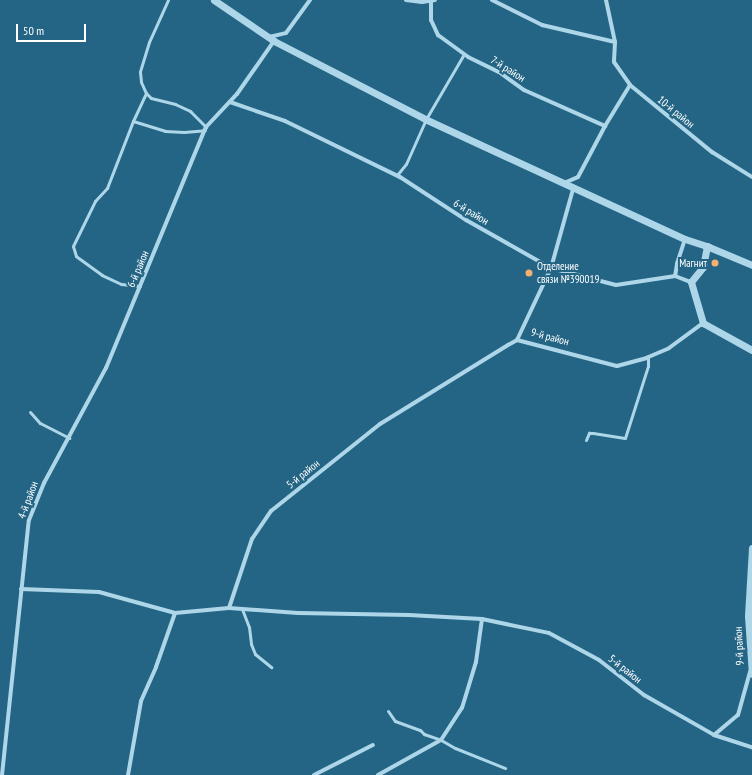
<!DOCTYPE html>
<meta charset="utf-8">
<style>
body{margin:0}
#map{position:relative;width:752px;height:775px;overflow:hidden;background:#246585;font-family:"PT Sans Narrow",sans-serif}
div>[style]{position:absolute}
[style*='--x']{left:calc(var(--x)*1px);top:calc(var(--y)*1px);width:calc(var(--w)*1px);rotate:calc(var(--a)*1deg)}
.service>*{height:3px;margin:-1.5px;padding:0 1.5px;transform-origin:1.5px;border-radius:1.5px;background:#aed6e9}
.minor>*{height:4px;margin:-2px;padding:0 2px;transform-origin:2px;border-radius:2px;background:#aed6e9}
.tertiary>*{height:7px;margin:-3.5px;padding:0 3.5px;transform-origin:3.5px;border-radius:3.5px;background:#aed6e9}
.dots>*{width:11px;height:11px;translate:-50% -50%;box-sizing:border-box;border:2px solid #246585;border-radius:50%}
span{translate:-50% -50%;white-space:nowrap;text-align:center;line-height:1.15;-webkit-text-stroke:4px #246585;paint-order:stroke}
.street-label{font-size:11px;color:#fff}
.poi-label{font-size:11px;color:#fff}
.right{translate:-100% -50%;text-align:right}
.left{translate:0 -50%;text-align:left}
.scale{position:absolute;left:16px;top:24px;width:70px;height:18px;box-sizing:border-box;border:2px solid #fff;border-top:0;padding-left:5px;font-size:12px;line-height:14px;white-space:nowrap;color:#fff;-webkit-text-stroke:3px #246585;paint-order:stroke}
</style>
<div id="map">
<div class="service">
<div style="--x:168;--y:0;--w:46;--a:114.3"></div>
<div style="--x:149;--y:42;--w:31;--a:107"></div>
<div style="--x:140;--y:72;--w:10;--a:84"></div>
<div style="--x:141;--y:82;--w:12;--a:66"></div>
<div style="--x:146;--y:93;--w:7;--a:45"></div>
<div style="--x:151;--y:98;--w:25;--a:14"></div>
<div style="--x:175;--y:104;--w:17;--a:25"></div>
<div style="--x:190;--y:111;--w:23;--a:45"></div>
<div style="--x:133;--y:121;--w:31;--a:-65"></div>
<div style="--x:397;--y:175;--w:14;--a:-51"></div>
<div style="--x:406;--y:164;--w:49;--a:-66"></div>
<div style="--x:426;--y:119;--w:75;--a:-59.7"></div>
<div style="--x:140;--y:286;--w:19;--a:-174"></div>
<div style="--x:121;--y:284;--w:21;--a:-155"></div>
<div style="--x:102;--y:275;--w:32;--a:-144"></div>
<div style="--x:76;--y:256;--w:10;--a:-107"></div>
<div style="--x:73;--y:246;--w:50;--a:-63.9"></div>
<div style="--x:95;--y:201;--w:18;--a:-47"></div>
<div style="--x:107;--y:188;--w:72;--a:-68.8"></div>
<div style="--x:133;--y:121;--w:34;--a:17"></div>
<div style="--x:165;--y:131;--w:19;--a:3"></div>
<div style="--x:184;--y:132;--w:21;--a:-5"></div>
<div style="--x:30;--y:412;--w:15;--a:48"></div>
<div style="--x:40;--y:423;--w:33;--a:27"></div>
<div style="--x:586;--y:440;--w:8;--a:-67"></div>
<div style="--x:589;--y:433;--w:4;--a:0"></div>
<div style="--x:593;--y:433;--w:32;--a:9"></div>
<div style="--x:625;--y:438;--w:76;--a:-72.3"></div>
<div style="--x:648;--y:366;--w:10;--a:-90"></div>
<div style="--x:242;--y:609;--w:19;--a:69"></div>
<div style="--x:249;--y:627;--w:17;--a:83"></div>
<div style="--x:251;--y:644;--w:11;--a:68"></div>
<div style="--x:255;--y:654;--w:21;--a:39"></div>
<div style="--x:388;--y:711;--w:12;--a:55"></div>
<div style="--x:395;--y:721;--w:27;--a:20"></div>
<div style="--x:420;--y:730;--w:6;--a:45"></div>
<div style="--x:424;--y:734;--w:18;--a:19"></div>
<div style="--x:441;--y:740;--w:16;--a:30"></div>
<div style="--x:455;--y:748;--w:54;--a:21.8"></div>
</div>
<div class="minor">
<div style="--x:406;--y:0;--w:16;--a:7"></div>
<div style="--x:422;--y:2;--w:13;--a:-9"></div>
<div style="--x:492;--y:0;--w:56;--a:26.6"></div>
<div style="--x:542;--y:25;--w:75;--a:13.1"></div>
<div style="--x:606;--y:0;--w:43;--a:77.9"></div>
<div style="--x:615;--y:42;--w:20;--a:93"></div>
<div style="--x:614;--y:62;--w:28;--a:55"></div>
<div style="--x:630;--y:85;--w:106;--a:39.3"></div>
<div style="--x:712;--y:152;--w:47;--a:32"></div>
<div style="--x:431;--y:1;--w:19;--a:90"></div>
<div style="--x:431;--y:20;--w:17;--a:65"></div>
<div style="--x:438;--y:35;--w:37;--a:36"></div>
<div style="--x:468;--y:57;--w:34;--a:26"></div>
<div style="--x:499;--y:72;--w:31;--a:36"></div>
<div style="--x:524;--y:90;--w:89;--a:24"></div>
<div style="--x:269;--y:37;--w:17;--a:-13"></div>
<div style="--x:286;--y:33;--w:41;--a:-54"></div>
<div style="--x:230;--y:102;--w:58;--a:19.1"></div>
<div style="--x:285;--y:121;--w:128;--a:26"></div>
<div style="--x:400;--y:177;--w:79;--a:33.1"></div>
<div style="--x:466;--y:220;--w:98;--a:29.5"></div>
<div style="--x:551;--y:268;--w:67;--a:14.7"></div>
<div style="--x:616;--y:285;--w:60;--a:-8.7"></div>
<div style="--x:564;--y:183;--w:15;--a:-23"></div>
<div style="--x:578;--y:177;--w:58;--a:-62.1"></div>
<div style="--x:605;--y:126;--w:48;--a:-58.6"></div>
<div style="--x:685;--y:239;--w:26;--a:108"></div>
<div style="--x:677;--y:264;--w:12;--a:99"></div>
<div style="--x:675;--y:276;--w:17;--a:21"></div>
<div style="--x:517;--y:340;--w:80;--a:-64.7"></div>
<div style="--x:551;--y:268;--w:82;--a:-74.4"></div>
<div style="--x:21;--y:589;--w:78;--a:2.2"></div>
<div style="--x:99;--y:592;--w:79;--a:15.4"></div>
<div style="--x:175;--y:613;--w:54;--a:-5.3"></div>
<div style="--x:229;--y:608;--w:69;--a:4.1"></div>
<div style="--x:298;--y:613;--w:111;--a:1"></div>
<div style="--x:409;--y:615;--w:73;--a:3.1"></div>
<div style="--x:482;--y:619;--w:68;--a:11.8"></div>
<div style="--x:549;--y:633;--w:57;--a:28.4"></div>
<div style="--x:599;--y:660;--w:57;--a:37.9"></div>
<div style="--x:644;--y:695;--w:81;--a:29.7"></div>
<div style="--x:714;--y:735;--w:40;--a:18"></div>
<div style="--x:229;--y:608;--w:73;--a:-71.6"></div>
<div style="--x:252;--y:539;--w:34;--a:-56"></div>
<div style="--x:271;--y:511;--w:139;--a:-38.6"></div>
<div style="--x:380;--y:424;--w:150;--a:-31.7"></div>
<div style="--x:508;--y:345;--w:10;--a:-29"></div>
<div style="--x:517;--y:340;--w:103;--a:14.6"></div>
<div style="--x:617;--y:366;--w:30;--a:-15"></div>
<div style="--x:646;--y:358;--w:25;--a:-23"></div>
<div style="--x:669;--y:348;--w:42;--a:-36.3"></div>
<div style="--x:714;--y:735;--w:31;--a:-40"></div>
<div style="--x:738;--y:715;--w:45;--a:-74.4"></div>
<div style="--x:2;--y:775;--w:256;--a:-84"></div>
<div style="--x:29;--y:520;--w:40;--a:-68"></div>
<div style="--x:44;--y:483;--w:131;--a:-61.7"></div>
<div style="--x:106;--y:368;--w:261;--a:-67.5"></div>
<div style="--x:206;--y:127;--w:45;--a:-46.8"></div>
<div style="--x:237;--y:94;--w:65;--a:-55.1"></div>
<div style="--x:128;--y:775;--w:75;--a:-80"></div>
<div style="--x:141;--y:701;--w:37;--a:-66"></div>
<div style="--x:156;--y:667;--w:57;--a:-70.6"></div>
<div style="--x:314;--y:775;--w:66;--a:-27"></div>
<div style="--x:378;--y:775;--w:72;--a:-29.1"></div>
<div style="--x:441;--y:740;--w:38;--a:-57"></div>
<div style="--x:462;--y:708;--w:48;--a:-73.1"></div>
<div style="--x:476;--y:662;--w:43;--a:-82.1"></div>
</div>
<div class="tertiary">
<div style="--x:214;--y:0;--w:73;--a:34.3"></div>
<div style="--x:274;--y:41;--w:170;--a:27.3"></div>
<div style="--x:425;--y:119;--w:286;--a:24.8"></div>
<div style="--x:685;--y:239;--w:25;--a:18"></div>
<div style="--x:709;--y:247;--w:47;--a:22.7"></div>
<div style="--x:707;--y:246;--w:21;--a:101"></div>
<div style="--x:703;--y:267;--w:19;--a:129"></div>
<div style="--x:691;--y:282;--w:43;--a:73.7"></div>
<div style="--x:703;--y:323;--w:56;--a:28.9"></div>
<div style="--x:752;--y:548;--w:68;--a:93.4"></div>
<div style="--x:748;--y:616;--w:58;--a:86.1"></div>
</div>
<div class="dots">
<div style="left:715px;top:263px;background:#f3b071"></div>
<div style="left:529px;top:273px;background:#f3b071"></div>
</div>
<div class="street-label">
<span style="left:508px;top:69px;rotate:32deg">7-й район</span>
<span style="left:676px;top:112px;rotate:39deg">10-й район</span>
<span style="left:471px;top:212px;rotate:31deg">6-й район</span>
<span style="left:138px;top:269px;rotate:-67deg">6-й район</span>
<span style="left:550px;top:337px;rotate:15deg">9-й район</span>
<span style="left:303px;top:474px;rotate:-39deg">5-й район</span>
<span style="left:28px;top:500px;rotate:-70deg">4-й район</span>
<span style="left:739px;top:646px;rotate:-93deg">9-й район</span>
<span style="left:625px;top:669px;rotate:38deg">5-й район</span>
</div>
<div class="poi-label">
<span class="right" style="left:707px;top:263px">Магнит</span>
<span class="left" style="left:537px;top:273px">Отделение<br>связи №390019</span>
</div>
<div class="scale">50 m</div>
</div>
